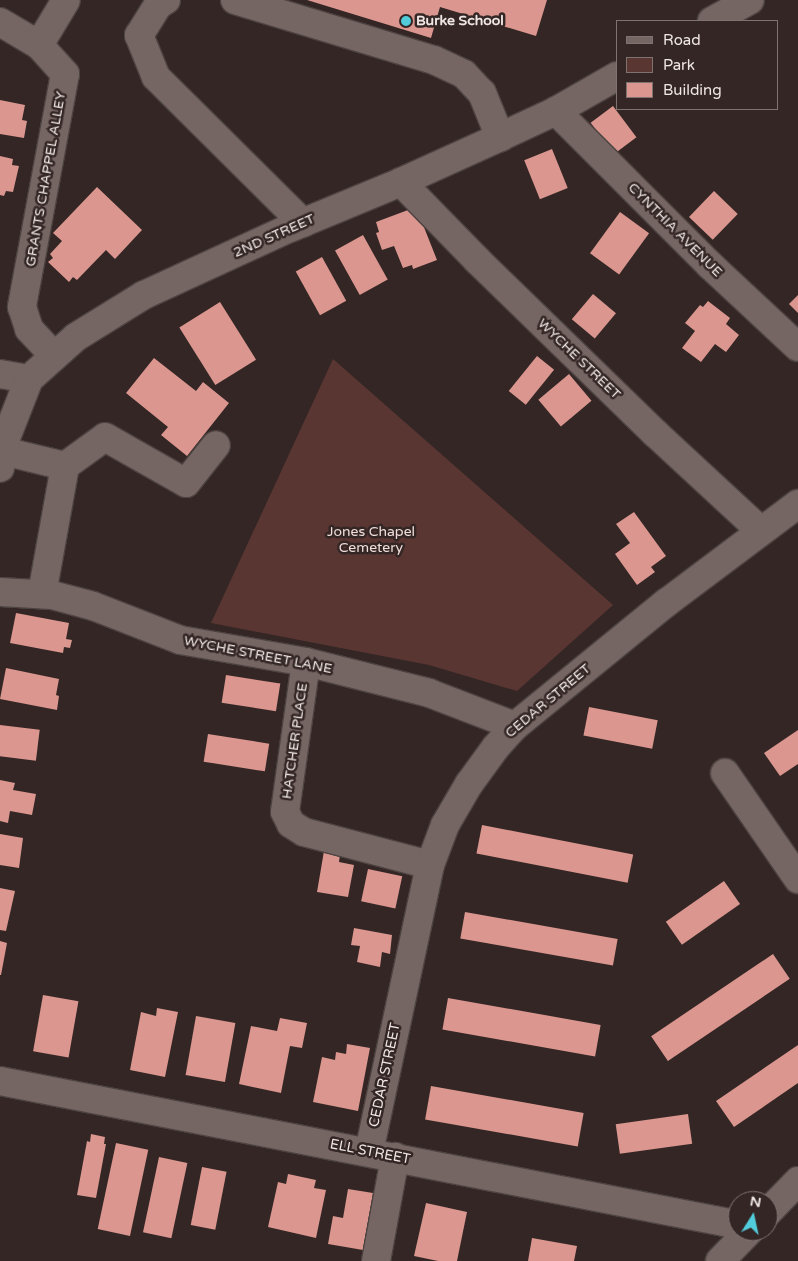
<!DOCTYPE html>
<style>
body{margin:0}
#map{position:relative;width:798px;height:1261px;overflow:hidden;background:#332624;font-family:"Varela Round",sans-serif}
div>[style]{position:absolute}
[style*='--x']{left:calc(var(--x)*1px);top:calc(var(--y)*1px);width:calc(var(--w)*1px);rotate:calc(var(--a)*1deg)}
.green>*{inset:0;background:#5a3633}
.building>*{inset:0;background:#da968f;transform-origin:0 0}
.roads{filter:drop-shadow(1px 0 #4d4341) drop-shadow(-1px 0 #4d4341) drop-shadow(0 1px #4d4341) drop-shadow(0 -1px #4d4341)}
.minor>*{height:28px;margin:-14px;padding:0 14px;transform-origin:14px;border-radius:14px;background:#756563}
.dots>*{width:14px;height:14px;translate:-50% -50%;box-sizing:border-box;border:2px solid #332624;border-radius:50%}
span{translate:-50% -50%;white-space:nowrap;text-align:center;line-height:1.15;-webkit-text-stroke:5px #332624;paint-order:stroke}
.poi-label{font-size:14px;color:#f0e7e5;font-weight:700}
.left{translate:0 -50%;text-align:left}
.street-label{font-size:14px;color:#f0e7e5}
.park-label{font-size:14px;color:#f1dddb}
.legend{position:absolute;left:616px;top:20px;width:162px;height:90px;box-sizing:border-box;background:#332624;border:1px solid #7f7371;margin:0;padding:6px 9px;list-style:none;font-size:15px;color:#f0e7e5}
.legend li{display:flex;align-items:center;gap:10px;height:25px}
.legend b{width:25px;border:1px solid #7f7371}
.north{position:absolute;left:728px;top:1191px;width:50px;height:50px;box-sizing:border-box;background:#332624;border:1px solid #7f7371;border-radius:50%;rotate:10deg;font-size:14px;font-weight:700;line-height:20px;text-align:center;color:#f0e7e5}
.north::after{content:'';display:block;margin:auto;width:18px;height:22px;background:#52cbda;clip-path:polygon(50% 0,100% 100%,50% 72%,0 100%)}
</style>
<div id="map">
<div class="green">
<div style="clip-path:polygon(333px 359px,613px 605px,517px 691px,429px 665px,211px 623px)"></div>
</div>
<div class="building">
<div style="clip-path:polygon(307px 0,547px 0,536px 36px,440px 7px,431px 38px)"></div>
<div style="clip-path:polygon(0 100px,25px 105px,22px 120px,27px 121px,24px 138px,0 134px)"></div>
<div style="left:613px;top:106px;width:39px;height:28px;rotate:53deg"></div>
<div style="left:552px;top:149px;width:42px;height:30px;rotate:68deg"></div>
<div style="clip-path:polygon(0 156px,13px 159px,12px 165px,19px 166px,13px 192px,6px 191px,4px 196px,0 195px)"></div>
<div style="clip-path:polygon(97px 187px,142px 230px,115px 259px,106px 250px,77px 280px,73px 277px,69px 282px,48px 262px,53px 258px,50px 254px,62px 241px,53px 233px)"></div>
<div style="left:714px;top:191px;width:33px;height:36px;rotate:44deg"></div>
<div style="clip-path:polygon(416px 207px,437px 260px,413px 269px,412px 265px,403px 268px,394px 246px,382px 250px,376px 233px,379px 232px,376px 222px)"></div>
<div style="left:620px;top:212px;width:36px;height:51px;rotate:36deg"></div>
<div style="left:363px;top:235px;width:51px;height:32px;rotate:61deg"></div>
<div style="left:322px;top:257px;width:50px;height:30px;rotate:61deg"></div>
<div style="left:593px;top:294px;width:30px;height:33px;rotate:40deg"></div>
<div style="clip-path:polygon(798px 295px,798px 313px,789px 304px)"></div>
<div style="clip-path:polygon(708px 301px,730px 318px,726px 324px,739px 335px,726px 352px,715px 344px,701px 362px,682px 348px,695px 331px,685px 323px,700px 305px,703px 307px)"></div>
<div style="left:220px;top:302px;width:68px;height:48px;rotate:58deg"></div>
<div style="left:537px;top:356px;width:22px;height:45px;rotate:39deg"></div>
<div style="clip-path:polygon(154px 358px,196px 391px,203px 382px,229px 403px,187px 456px,161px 435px,168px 427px,126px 393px)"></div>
<div style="left:569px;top:374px;width:35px;height:40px;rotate:50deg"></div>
<div style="clip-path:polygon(634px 512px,666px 556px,651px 567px,655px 572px,637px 585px,615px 554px,630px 543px,616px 524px)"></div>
<div style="clip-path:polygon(16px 613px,69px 623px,66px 639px,72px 640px,70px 648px,64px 647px,63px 653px,10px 643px)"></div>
<div style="clip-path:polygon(6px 668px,59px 679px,56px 695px,59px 696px,57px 710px,0 699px)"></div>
<div style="left:226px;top:675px;width:55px;height:28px;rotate:9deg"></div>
<div style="left:589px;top:707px;width:70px;height:29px;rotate:11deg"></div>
<div style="left:0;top:725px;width:40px;height:31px;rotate:7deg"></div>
<div style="clip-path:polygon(798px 730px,798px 764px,780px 776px,764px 753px)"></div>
<div style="left:208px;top:734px;width:62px;height:28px;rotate:9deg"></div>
<div style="clip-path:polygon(0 780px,15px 783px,13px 790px,36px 794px,32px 815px,10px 811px,8px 823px,0 821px)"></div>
<div style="left:482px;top:825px;width:154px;height:29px;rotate:11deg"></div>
<div style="clip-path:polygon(0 834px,23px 838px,19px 868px,0 865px)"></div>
<div style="clip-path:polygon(324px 851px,340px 854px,339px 862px,354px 865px,348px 897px,317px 892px)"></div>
<div style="left:368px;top:869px;width:35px;height:33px;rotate:12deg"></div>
<div style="left:724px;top:881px;width:28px;height:71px;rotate:55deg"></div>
<div style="clip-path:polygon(0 888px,15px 891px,6px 931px,0 930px)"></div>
<div style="left:465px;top:912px;width:155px;height:27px;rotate:10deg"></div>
<div style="clip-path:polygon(354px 928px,392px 935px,390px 954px,382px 952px,380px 967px,357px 962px,360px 946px,351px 945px)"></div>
<div style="clip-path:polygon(0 941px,7px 943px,1px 975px,0 975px)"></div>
<div style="left:773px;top:954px;width:30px;height:147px;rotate:56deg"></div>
<div style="left:43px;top:995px;width:36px;height:57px;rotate:10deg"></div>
<div style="left:448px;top:998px;width:155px;height:32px;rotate:10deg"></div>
<div style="clip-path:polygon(157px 1008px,178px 1012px,165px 1077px,130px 1070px,141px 1012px,156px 1016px)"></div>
<div style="left:196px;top:1016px;width:40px;height:60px;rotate:10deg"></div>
<div style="clip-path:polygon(280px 1018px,307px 1023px,302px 1048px,290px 1046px,281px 1093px,239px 1084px,251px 1026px,277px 1031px)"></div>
<div style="clip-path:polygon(347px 1044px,370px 1048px,358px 1111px,313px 1102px,322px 1057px,335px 1060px,336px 1052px,346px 1054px)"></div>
<div style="clip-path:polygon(798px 1045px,798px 1083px,734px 1127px,716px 1101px)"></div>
<div style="left:431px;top:1086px;width:155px;height:34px;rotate:10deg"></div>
<div style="left:688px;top:1114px;width:30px;height:73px;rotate:82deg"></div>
<div style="clip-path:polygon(91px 1134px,105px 1137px,104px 1144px,106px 1144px,96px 1198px,77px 1195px,87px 1141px,90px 1142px)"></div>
<div style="left:116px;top:1143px;width:33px;height:88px;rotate:12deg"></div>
<div style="left:159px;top:1157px;width:29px;height:77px;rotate:12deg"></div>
<div style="left:202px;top:1167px;width:25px;height:59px;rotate:11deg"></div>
<div style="clip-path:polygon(288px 1174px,316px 1180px,314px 1188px,326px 1190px,316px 1238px,268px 1227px,278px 1182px,286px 1184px)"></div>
<div style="clip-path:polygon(348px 1189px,373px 1193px,363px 1250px,328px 1244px,333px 1216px,343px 1218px)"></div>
<div style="clip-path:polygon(426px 1203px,467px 1212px,457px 1261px,438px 1261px,414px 1256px)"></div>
<div style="clip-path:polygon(532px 1238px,577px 1246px,574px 1261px,528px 1261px)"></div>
</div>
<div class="roads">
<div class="minor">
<div style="--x:166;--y:0;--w:9;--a:148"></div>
<div style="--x:158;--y:5;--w:36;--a:122"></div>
<div style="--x:139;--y:35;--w:45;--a:68"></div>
<div style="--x:156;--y:77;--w:207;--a:44.8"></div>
<div style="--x:235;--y:0;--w:208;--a:16.8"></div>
<div style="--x:434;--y:60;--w:33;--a:25"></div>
<div style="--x:464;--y:74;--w:26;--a:47"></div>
<div style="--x:482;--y:93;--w:48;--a:67.8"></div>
<div style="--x:712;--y:21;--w:43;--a:-28.9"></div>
<div style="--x:0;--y:22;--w:45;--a:30.5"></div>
<div style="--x:39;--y:45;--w:39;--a:48"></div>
<div style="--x:65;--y:74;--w:237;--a:100.5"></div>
<div style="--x:22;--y:307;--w:23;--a:72"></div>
<div style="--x:29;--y:329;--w:37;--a:47"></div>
<div style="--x:39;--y:45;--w:52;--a:-59"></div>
<div style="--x:556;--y:111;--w:218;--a:45"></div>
<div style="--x:710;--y:265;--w:120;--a:43"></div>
<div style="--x:401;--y:182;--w:109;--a:45.7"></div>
<div style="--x:477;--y:260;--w:248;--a:44.2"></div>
<div style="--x:655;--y:433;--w:144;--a:42.8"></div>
<div style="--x:0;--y:374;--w:29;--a:10"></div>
<div style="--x:3;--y:451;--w:64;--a:13.6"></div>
<div style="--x:65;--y:466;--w:49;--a:-35.9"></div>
<div style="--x:105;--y:437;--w:93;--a:29.6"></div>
<div style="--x:186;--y:483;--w:48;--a:-51.7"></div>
<div style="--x:0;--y:468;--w:31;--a:-79"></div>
<div style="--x:6;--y:438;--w:63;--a:-68.7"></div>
<div style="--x:29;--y:379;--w:63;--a:-41.8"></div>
<div style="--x:76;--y:337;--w:80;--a:-31.7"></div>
<div style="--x:144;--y:295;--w:161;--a:-24.7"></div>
<div style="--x:290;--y:228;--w:120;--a:-22.5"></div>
<div style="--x:401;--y:182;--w:109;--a:-24.4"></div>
<div style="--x:500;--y:137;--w:62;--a:-24.9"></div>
<div style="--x:556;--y:111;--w:70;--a:-29.8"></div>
<div style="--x:0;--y:592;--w:52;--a:3.3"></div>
<div style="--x:52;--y:595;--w:42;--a:15"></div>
<div style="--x:93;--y:606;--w:93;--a:21.3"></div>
<div style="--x:180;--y:640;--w:128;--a:9.9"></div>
<div style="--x:306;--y:662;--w:127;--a:14.1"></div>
<div style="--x:429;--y:693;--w:92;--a:21"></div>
<div style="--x:42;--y:594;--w:130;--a:-79.8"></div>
<div style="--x:306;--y:662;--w:151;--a:98"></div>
<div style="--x:285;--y:812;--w:13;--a:63"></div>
<div style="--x:291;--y:824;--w:15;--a:32"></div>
<div style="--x:304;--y:832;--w:130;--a:14.7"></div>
<div style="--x:725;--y:773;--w:129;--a:55.4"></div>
<div style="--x:0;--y:1081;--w:743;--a:11.02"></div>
<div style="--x:729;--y:1223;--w:10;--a:24"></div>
<div style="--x:369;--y:1152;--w:293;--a:-78"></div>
<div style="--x:430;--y:865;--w:43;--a:-69.4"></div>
<div style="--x:445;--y:825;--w:48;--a:-59.7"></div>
<div style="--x:469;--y:784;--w:46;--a:-53.9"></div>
<div style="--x:496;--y:747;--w:28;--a:-48"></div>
<div style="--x:515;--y:726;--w:195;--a:-39.2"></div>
<div style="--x:666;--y:603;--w:165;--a:-36.9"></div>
<div style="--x:768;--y:1212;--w:43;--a:-45.9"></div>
<div style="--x:376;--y:1261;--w:106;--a:-79.6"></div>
<div style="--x:720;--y:1261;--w:42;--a:-46"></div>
</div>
</div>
<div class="dots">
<div style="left:406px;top:21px;background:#52cbda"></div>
</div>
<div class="poi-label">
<span class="left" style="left:416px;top:21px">Burke School</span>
</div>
<div class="street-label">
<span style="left:46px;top:179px;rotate:-80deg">GRANTS CHAPPEL ALLEY</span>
<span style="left:675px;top:230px;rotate:45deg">CYNTHIA AVENUE</span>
<span style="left:274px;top:236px;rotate:-24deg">2ND STREET</span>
<span style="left:579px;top:359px;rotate:44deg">WYCHE STREET</span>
<span style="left:258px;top:655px;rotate:11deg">WYCHE STREET LANE</span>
<span style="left:548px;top:701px;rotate:-40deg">CEDAR STREET</span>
<span style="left:295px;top:741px;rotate:-82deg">HATCHER PLACE</span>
<span style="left:385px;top:1075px;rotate:-78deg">CEDAR STREET</span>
<span style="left:370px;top:1152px;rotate:11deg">ELL STREET</span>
</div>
<div class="park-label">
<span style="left:371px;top:540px">Jones Chapel<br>Cemetery</span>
</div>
<ul class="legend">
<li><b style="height:6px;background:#756563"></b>Road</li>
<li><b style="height:14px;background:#5a3633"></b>Park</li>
<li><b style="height:14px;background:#da968f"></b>Building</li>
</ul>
<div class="north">N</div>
</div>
